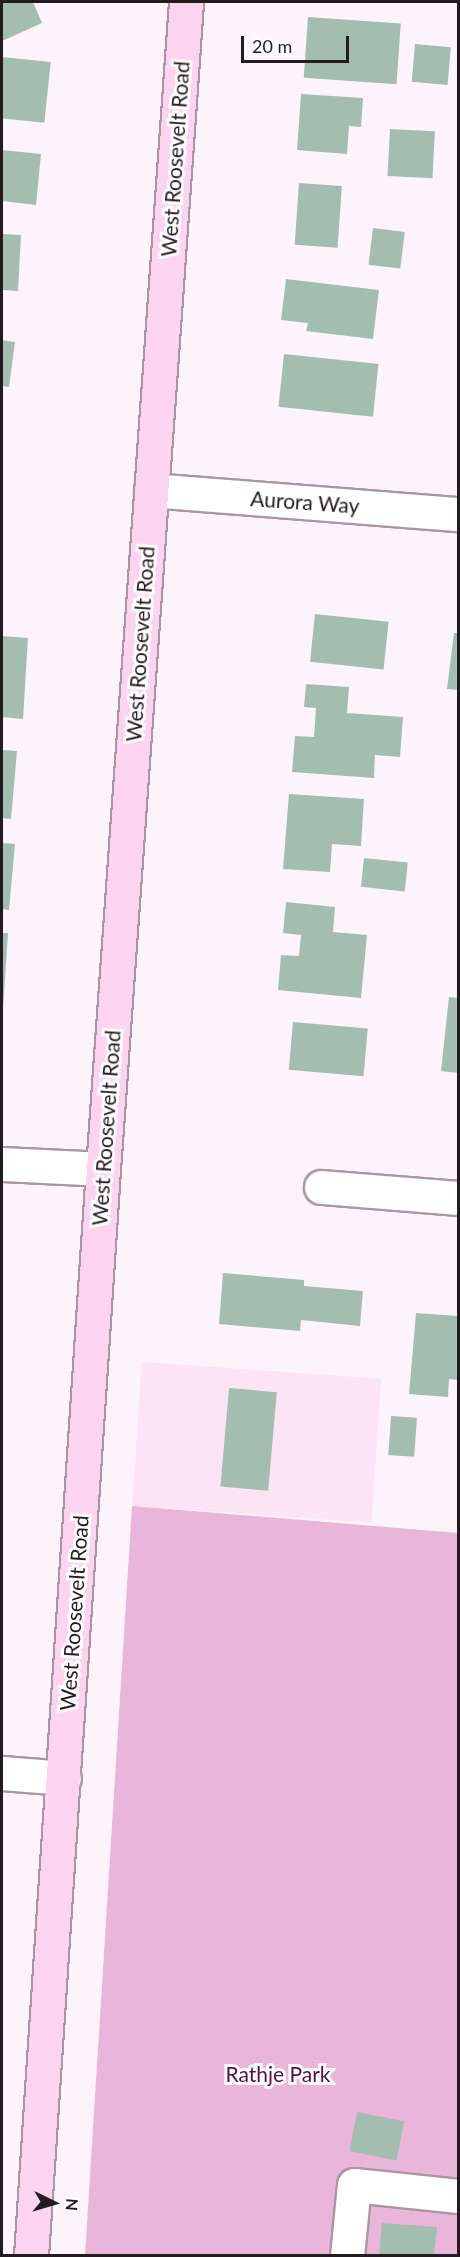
<!DOCTYPE html>
<style>
body{margin:0}
#map{position:relative;width:460px;height:2257px;overflow:hidden;background:#fdf3fa;font-family:Lato,sans-serif}
div>[style]{position:absolute}
[style*='--x']{left:calc(var(--x)*1px);top:calc(var(--y)*1px);width:calc(var(--w)*1px);rotate:calc(var(--a)*1deg)}
.built>*{inset:0;background:#fce4f5;transform-origin:0 0}
.green>*{inset:0;background:#e9b5d9}
.building>*{inset:0;background:#a3beb1;transform-origin:0 0}
.roads{filter:drop-shadow(2px 0 #aa95a4) drop-shadow(-2px 0 #aa95a4) drop-shadow(0 2px #aa95a4) drop-shadow(0 -2px #aa95a4)}
.minor>*{height:33px;margin:-16.5px;padding:0 16.5px;transform-origin:16.5px;border-radius:16.5px;background:#fff}
.major>*{height:33px;margin:-16.5px;padding:0 16.5px;transform-origin:16.5px;border-radius:16.5px;background:#fcd4f0}
span{translate:-50% -50%;white-space:nowrap;text-align:center;line-height:1.15;-webkit-text-stroke:6px #fff;paint-order:stroke}
.street-label{font-size:21px;color:#231b20}
.park-label{font-size:21px;color:#560e48}
.frame{position:absolute;inset:0;border:3px solid #231b20;pointer-events:none}
.north{position:absolute;left:24px;top:2173px;width:60px;height:60px;-webkit-text-stroke:4px #fff;paint-order:stroke;rotate:95deg;font-size:16px;font-weight:700;line-height:24px;text-align:center;color:#231b20}
.north::after{content:'';display:block;margin:auto;width:21px;height:27px;background:#231b20;clip-path:polygon(50% 0,100% 100%,50% 72%,0 100%)}
.scale{position:absolute;left:241px;top:36px;width:108px;height:27px;box-sizing:border-box;border:3px solid #231b20;border-top:0;padding-left:8px;font-size:18px;line-height:21px;white-space:nowrap;color:#231b20;-webkit-text-stroke:4px #fff;paint-order:stroke}
</style>
<div id="map">
<div class="built">
<div style="left:142px;top:1362px;width:240px;height:144px;rotate:4deg"></div>
</div>
<div class="green">
<div style="clip-path:polygon(132px 1506px,458px 1533px,458px 2255px,85px 2256px)"></div>
</div>
<div class="building">
<div style="clip-path:polygon(2px 2px,33px 2px,42px 23px,2px 41px)"></div>
<div style="left:308px;top:17px;width:93px;height:61px;rotate:4deg"></div>
<div style="left:415px;top:44px;width:36px;height:38px;rotate:5deg"></div>
<div style="left:2px;top:57px;width:49px;height:61px;rotate:6deg"></div>
<div style="clip-path:polygon(301px 94px,363px 98px,361px 127px,349px 126px,347px 154px,297px 150px)"></div>
<div style="left:390px;top:129px;width:45px;height:47px;rotate:3deg"></div>
<div style="clip-path:polygon(2px 150px,41px 154px,36px 205px,2px 201px)"></div>
<div style="left:299px;top:183px;width:43px;height:62px;rotate:4deg"></div>
<div style="left:373px;top:228px;width:32px;height:37px;rotate:7deg"></div>
<div style="clip-path:polygon(2px 234px,21px 235px,18px 291px,2px 290px)"></div>
<div style="clip-path:polygon(286px 279px,379px 290px,373px 339px,306px 331px,308px 323px,281px 320px)"></div>
<div style="clip-path:polygon(2px 340px,15px 342px,9px 387px,2px 386px)"></div>
<div style="left:284px;top:354px;width:95px;height:53px;rotate:6deg"></div>
<div style="left:315px;top:614px;width:74px;height:48px;rotate:6deg"></div>
<div style="clip-path:polygon(454px 633px,458px 633px,458px 690px,447px 689px)"></div>
<div style="clip-path:polygon(2px 636px,28px 638px,23px 719px,2px 717px)"></div>
<div style="clip-path:polygon(306px 684px,349px 687px,347px 713px,403px 717px,400px 757px,375px 755px,374px 778px,292px 772px,295px 736px,314px 737px,316px 708px,304px 707px)"></div>
<div style="clip-path:polygon(2px 750px,17px 751px,11px 819px,2px 818px)"></div>
<div style="clip-path:polygon(289px 794px,364px 799px,361px 846px,332px 844px,330px 872px,283px 869px)"></div>
<div style="clip-path:polygon(2px 843px,15px 844px,9px 910px,2px 909px)"></div>
<div style="left:364px;top:858px;width:44px;height:29px;rotate:6deg"></div>
<div style="clip-path:polygon(286px 902px,335px 907px,333px 932px,367px 935px,361px 998px,278px 990px,281px 955px,299px 956px,301px 935px,283px 933px)"></div>
<div style="clip-path:polygon(2px 933px,8px 933px,3px 1009px,2px 1009px)"></div>
<div style="clip-path:polygon(449px 997px,458px 998px,458px 1073px,441px 1071px)"></div>
<div style="left:293px;top:1022px;width:75px;height:48px;rotate:5deg"></div>
<div style="clip-path:polygon(223px 1273px,304px 1280px,304px 1286px,363px 1291px,360px 1326px,301px 1320px,300px 1331px,219px 1324px)"></div>
<div style="clip-path:polygon(416px 1313px,458px 1316px,458px 1380px,449px 1379px,448px 1397px,409px 1394px)"></div>
<div style="left:229px;top:1388px;width:48px;height:99px;rotate:5deg"></div>
<div style="left:391px;top:1416px;width:26px;height:39px;rotate:4deg"></div>
<div style="left:357px;top:2112px;width:48px;height:40px;rotate:11deg"></div>
<div style="clip-path:polygon(382px 2223px,437px 2227px,434px 2256px,379px 2256px)"></div>
</div>
<div class="roads">
<div class="minor">
<div style="--x:151;--y:490;--w:308;--a:4.5"></div>
<div style="--x:2;--y:1164;--w:101;--a:2.8"></div>
<div style="--x:321;--y:1187;--w:137;--a:4.6"></div>
<div style="--x:2;--y:1773;--w:62;--a:4.6"></div>
<div style="--x:347;--y:2256;--w:71;--a:-84.4"></div>
<div style="--x:354;--y:2185;--w:105;--a:6"></div>
</div>
<div class="major">
<div style="--x:31;--y:2256;--w:1089;--a:-86.21"></div>
<div style="--x:103;--y:1169;--w:1170;--a:-85.93"></div>
</div>
</div>
<div class="street-label">
<span style="left:175px;top:159px;rotate:-86deg">West Roosevelt Road</span>
<span style="left:305px;top:502px;rotate:4deg">Aurora Way</span>
<span style="left:140px;top:644px;rotate:-86deg">West Roosevelt Road</span>
<span style="left:106px;top:1128px;rotate:-86deg">West Roosevelt Road</span>
<span style="left:74px;top:1613px;rotate:-86deg">West Roosevelt Road</span>
</div>
<div class="park-label">
<span style="left:278px;top:2074px">Rathje Park</span>
</div>
<div class="frame"></div>
<div class="north">N</div>
<div class="scale">20 m</div>
</div>
